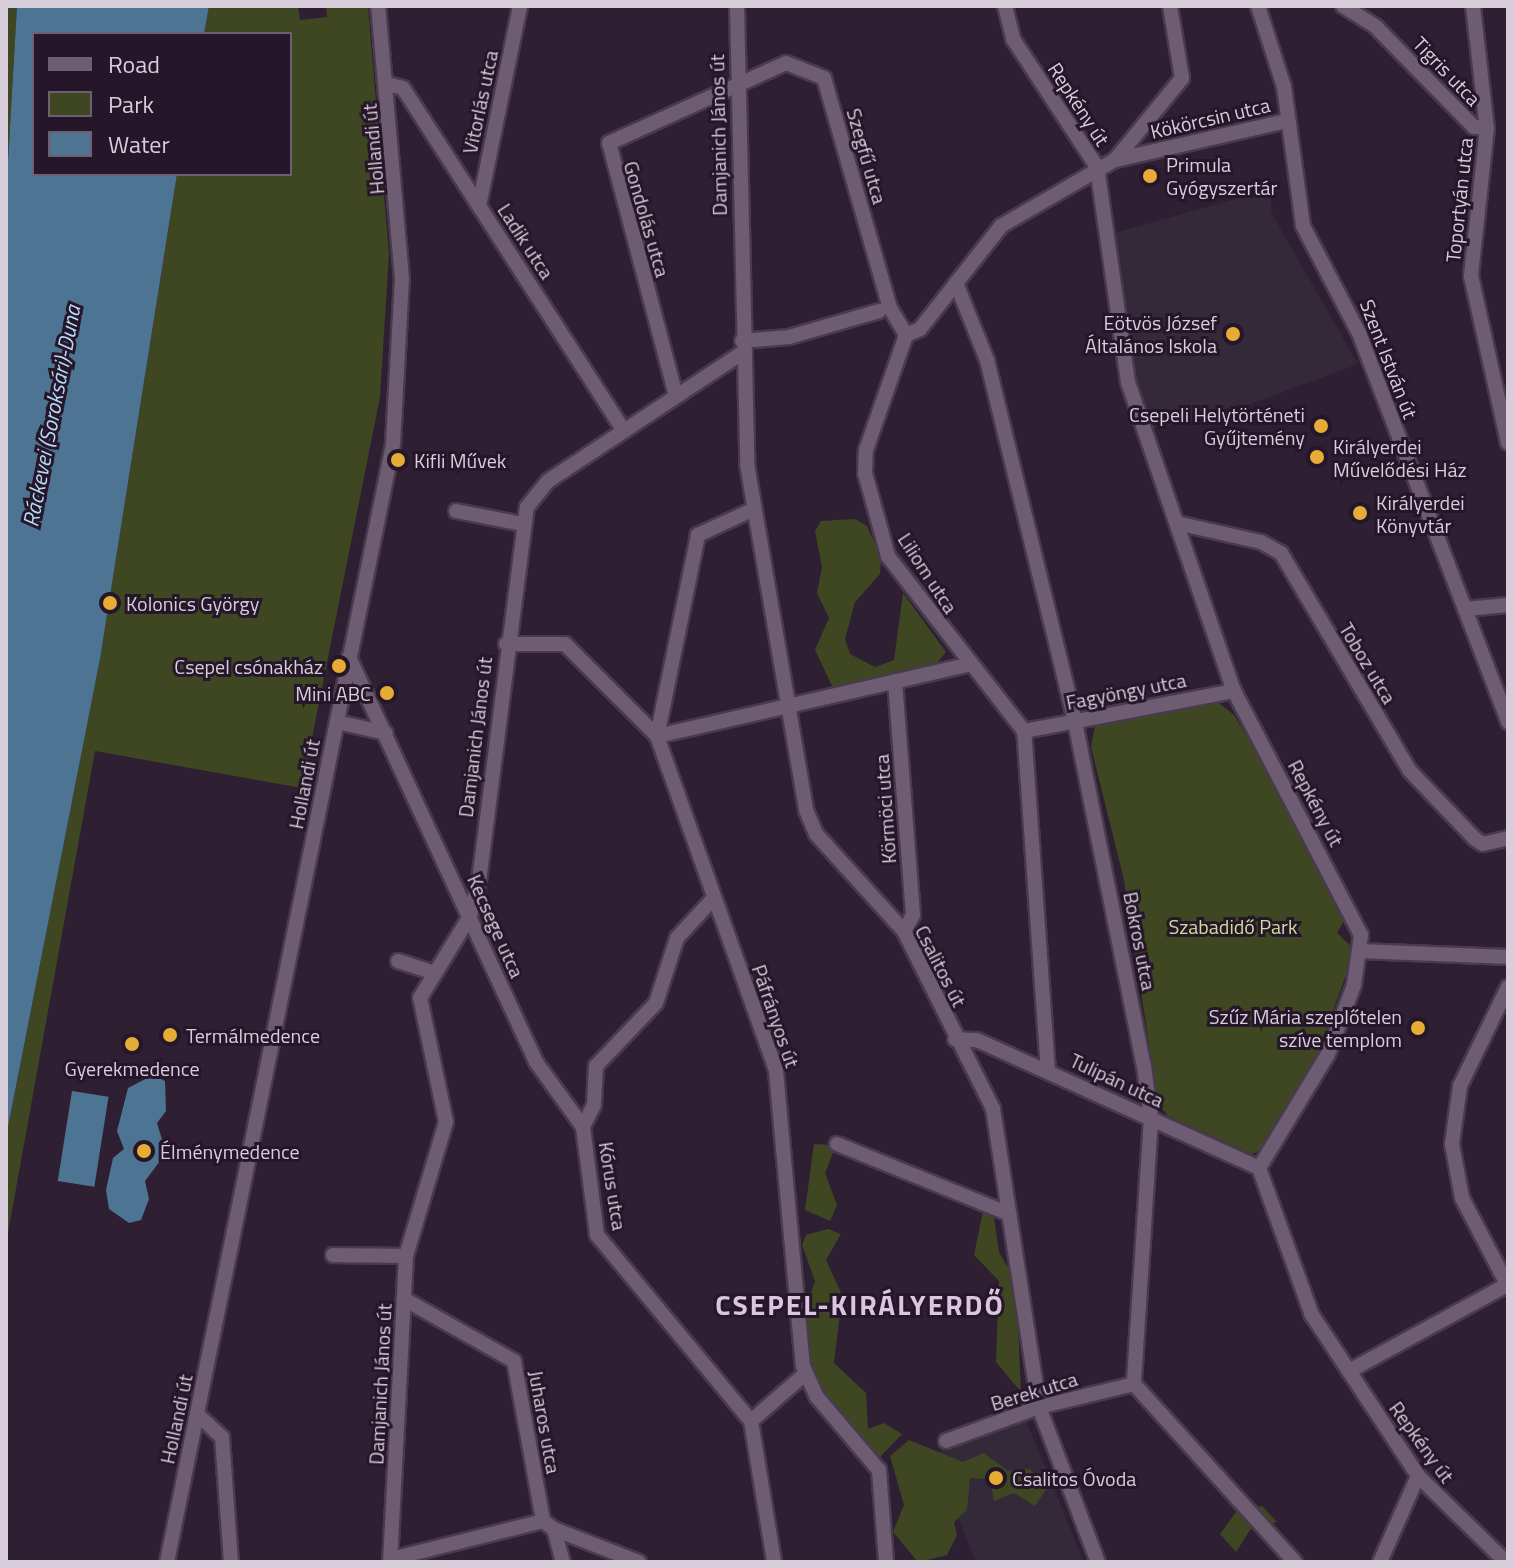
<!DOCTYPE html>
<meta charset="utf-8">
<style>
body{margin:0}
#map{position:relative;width:1514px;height:1568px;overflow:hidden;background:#2f1f33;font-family:"Titillium Web",sans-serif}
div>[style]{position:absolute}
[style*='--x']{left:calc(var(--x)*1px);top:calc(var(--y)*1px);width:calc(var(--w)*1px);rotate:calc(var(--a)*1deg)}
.education>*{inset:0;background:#332938}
.green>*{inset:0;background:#3e4721}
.water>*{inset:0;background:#4e7493;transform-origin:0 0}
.roads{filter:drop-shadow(2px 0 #483b4c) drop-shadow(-2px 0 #483b4c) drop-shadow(0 2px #483b4c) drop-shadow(0 -2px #483b4c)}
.minor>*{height:14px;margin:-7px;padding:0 7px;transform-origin:7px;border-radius:7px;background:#6d5c72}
.dots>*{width:22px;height:22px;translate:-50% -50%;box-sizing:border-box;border:4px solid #251629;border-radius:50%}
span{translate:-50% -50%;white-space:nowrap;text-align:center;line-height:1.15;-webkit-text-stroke:6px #251629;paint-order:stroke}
.street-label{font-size:20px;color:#d8cedb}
.poi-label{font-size:20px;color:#d8cedb}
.left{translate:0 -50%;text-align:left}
.right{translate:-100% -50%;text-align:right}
.park-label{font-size:20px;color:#ccdf98}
.water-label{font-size:22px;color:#b7dcfa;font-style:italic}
.district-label{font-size:28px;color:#dac6e0;font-weight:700;letter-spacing:2px}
.frame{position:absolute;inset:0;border:8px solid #d8cedb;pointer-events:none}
.legend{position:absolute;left:32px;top:32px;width:260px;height:144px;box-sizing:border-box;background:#251629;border:2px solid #6d6070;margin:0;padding:10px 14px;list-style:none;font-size:24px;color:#d8cedb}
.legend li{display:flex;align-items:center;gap:16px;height:40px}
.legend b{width:40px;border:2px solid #6d6070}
</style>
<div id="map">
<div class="education">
<div style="clip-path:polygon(1271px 189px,1271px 212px,1358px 364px,1229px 412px,1150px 429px,1130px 376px,1107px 235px)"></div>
<div style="clip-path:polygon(1025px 1418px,1084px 1562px,976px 1562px,933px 1454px)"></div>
</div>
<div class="green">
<div style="clip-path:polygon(6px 6px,17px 6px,6px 195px)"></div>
<div style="clip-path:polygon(209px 6px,298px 6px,300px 20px,327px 17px,326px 6px,368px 6px,389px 254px,380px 397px,302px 788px,95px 751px,6px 1244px,6px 1137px,100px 659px,177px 174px,290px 174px,290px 34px,204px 34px)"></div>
<div style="clip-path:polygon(855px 519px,867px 526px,881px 556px,880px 574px,855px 602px,845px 639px,850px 654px,875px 667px,894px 660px,903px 593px,946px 652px,936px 664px,833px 688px,815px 650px,829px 618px,817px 593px,822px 567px,815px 531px,821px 521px)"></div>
<div style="clip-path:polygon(1215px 700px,1234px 715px,1292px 810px,1303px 845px,1345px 919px,1337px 933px,1355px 950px,1311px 1072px,1263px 1149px,1252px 1154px,1168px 1116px,1158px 1103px,1124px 880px,1091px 747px,1096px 721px)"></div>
<div style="clip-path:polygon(814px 1144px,832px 1145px,833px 1153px,825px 1173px,837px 1205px,830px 1221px,805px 1210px)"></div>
<div style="clip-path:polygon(983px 1211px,994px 1218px,999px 1252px,1016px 1281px,1021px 1392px,996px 1362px,999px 1281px,974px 1255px)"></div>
<div style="clip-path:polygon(828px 1229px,841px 1234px,826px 1260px,842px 1295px,834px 1363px,866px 1393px,868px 1429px,884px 1423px,902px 1434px,880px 1457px,837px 1416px,810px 1364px,805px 1311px,815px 1281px,802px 1245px,806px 1235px)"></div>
<div style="clip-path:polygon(909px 1440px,963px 1462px,984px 1453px,1008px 1471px,1030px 1469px,1047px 1488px,1035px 1506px,1014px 1493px,994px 1501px,990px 1479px,970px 1478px,967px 1510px,954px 1522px,957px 1535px,947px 1555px,918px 1562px,893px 1532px,904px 1505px,890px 1456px)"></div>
<div style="clip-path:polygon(1262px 1506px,1277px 1522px,1252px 1527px,1236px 1552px,1220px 1534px,1236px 1512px)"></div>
</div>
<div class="water">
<div style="clip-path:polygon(17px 6px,209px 6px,204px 34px,34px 34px,34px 174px,177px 174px,100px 659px,6px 1137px,6px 195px)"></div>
<div style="clip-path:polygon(153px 1075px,165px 1081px,166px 1111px,157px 1123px,166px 1153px,145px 1181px,149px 1199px,141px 1220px,129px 1223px,109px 1209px,106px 1190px,113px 1158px,124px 1149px,117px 1131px,128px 1088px)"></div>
<div style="left:72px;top:1091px;width:37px;height:91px;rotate:9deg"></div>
</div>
<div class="roads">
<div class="minor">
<div style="--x:737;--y:6;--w:458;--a:88.7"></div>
<div style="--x:747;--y:464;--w:351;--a:80.3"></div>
<div style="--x:806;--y:810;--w:26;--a:67"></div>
<div style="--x:816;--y:834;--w:131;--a:47.8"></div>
<div style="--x:904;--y:931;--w:199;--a:63.4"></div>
<div style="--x:993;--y:1109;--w:302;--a:81.2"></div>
<div style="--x:1039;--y:1407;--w:166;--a:69.2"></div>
<div style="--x:1005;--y:6;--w:34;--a:76"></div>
<div style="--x:1013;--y:39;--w:153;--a:56.7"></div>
<div style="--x:1097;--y:167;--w:217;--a:81.8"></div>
<div style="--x:1128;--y:382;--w:327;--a:71.1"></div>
<div style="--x:1234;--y:691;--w:275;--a:62.5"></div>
<div style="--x:1361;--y:935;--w:50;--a:98"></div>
<div style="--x:1354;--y:985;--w:74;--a:110.6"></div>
<div style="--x:1328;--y:1054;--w:133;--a:121.2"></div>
<div style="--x:1259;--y:1168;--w:156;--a:70.2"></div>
<div style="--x:1312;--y:1315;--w:193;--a:56.6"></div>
<div style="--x:1418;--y:1476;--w:123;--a:44.3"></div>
<div style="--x:1258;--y:6;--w:85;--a:72.2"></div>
<div style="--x:1284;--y:87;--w:140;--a:82.2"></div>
<div style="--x:1303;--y:226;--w:121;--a:62.4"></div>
<div style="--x:1359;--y:333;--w:417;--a:69"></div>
<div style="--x:1343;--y:6;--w:39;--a:32"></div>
<div style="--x:1376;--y:27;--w:140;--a:45.6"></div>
<div style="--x:1474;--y:127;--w:13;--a:4"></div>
<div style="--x:1473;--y:6;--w:123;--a:83.5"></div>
<div style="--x:1487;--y:128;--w:149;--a:96.2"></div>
<div style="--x:1471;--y:276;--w:171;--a:77.5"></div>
<div style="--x:387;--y:84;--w:16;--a:14"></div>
<div style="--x:403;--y:88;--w:407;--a:57.2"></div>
<div style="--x:1115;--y:160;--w:106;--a:-50.7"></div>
<div style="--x:1182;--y:78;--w:73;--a:-99.5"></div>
<div style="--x:479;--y:206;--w:204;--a:-78.4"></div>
<div style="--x:956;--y:283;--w:83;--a:68.1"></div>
<div style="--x:987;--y:360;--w:373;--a:76.3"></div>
<div style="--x:1075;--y:722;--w:351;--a:78.7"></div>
<div style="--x:1144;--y:1066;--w:52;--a:82.3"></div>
<div style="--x:1151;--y:1118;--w:267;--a:93.7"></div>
<div style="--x:1134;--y:1384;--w:240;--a:47.9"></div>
<div style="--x:742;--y:341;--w:47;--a:-4.9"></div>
<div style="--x:789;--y:337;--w:94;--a:-16.1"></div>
<div style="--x:676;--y:396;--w:262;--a:-104.8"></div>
<div style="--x:609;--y:143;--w:194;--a:-24.3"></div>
<div style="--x:786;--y:63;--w:41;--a:21.5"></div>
<div style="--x:824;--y:78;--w:239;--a:74"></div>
<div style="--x:890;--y:308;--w:31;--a:59"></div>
<div style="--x:752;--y:510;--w:60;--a:155.2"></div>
<div style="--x:698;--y:535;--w:205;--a:101.5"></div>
<div style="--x:657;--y:736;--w:356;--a:70.4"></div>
<div style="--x:776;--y:1071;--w:296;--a:84.8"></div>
<div style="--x:803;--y:1366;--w:34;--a:66"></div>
<div style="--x:817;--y:1397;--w:96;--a:49.7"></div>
<div style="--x:879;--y:1470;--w:92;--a:85.6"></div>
<div style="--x:456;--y:511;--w:67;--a:11.1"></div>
<div style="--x:1181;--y:524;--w:82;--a:12.7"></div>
<div style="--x:1261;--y:542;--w:23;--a:29"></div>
<div style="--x:1281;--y:553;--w:253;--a:59.4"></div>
<div style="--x:1410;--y:771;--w:94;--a:46.3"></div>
<div style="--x:1475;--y:839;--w:9;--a:32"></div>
<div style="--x:1483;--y:844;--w:26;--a:-13"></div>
<div style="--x:1465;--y:609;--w:43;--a:-5.3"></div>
<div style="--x:506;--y:644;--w:59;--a:0"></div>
<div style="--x:565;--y:644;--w:130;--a:45"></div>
<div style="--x:349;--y:657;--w:446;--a:65.2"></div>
<div style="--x:536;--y:1062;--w:80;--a:54.1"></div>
<div style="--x:895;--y:681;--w:235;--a:85.6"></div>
<div style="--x:913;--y:915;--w:18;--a:119"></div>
<div style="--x:337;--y:722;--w:50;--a:12.7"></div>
<div style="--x:1024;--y:731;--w:214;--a:-10.8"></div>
<div style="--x:657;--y:736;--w:317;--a:-12.9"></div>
<div style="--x:711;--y:901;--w:50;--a:132.6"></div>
<div style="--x:677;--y:938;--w:68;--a:107.9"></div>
<div style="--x:656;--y:1003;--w:87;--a:133.6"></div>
<div style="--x:596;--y:1066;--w:39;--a:93"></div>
<div style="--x:594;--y:1105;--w:25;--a:117"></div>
<div style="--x:583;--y:1127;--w:109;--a:82.6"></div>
<div style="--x:597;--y:1235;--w:241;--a:50.4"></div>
<div style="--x:751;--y:1421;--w:143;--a:80.7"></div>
<div style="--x:1360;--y:951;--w:148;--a:2.3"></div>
<div style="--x:398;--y:961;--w:35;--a:18"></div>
<div style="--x:1508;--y:987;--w:110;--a:115.9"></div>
<div style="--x:1460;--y:1086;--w:59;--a:97.9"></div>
<div style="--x:1452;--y:1144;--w:55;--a:79.5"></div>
<div style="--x:1462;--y:1198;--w:99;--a:62.4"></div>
<div style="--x:955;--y:1039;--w:22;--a:3"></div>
<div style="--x:977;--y:1040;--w:310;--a:24.4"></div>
<div style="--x:1048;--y:1071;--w:341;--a:-94"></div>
<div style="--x:1024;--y:731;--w:222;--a:-127.9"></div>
<div style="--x:888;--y:556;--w:86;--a:-105.5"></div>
<div style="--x:865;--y:473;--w:23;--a:-88"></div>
<div style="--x:866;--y:450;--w:122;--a:-70.8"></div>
<div style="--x:906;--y:335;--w:15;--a:-23"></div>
<div style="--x:920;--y:329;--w:131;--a:-51.8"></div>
<div style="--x:1001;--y:226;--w:132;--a:-30.1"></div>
<div style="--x:1115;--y:160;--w:175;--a:-12.8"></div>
<div style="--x:837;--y:1144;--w:186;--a:22.1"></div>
<div style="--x:333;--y:1255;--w:73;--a:0.8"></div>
<div style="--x:404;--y:1299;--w:126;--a:29.4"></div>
<div style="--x:514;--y:1361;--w:163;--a:79.7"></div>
<div style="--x:543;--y:1521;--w:14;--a:36"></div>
<div style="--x:554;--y:1529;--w:34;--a:75"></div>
<div style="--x:1349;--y:1371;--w:180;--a:-28.6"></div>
<div style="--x:197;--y:1414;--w:34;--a:43"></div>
<div style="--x:222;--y:1437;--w:125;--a:85.9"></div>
<div style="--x:751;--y:1421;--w:72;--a:-41"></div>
<div style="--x:946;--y:1441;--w:99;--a:-20.1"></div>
<div style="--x:1039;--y:1407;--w:98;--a:-13.6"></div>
<div style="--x:554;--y:1529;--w:91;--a:21.2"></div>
<div style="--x:391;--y:1559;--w:157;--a:-14"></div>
<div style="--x:167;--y:1562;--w:1141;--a:-78.57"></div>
<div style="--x:393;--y:444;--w:165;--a:-86.9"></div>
<div style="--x:402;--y:279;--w:274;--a:-95"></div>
<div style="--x:390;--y:1562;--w:306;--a:-87"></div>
<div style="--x:406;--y:1256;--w:140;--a:-73.4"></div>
<div style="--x:446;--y:1122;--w:127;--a:-101.8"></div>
<div style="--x:420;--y:998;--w:96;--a:-58.6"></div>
<div style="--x:470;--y:916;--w:36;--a:-76"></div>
<div style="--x:479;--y:881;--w:377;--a:-82.7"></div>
<div style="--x:527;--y:507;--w:33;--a:-51"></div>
<div style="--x:548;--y:481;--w:232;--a:-33.4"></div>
<div style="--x:1380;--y:1562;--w:94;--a:-66.2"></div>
</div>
</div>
<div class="dots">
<div style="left:1150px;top:176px;background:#e7ac36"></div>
<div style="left:1233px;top:334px;background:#e7ac36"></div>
<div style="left:1321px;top:426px;background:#e7ac36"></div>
<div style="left:1317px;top:457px;background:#e7ac36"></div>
<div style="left:398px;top:460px;background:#e7ac36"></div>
<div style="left:1360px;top:513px;background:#e7ac36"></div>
<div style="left:110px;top:603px;background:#e7ac36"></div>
<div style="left:339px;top:666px;background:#e7ac36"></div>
<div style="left:387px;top:693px;background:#e7ac36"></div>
<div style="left:1418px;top:1028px;background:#e7ac36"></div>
<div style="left:170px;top:1035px;background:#e7ac36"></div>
<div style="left:132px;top:1044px;background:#e7ac36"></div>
<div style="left:144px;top:1151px;background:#e7ac36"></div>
<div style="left:996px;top:1478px;background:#e7ac36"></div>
</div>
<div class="street-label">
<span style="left:1447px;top:71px;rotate:46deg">Tigris utca</span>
<span style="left:480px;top:102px;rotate:-78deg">Vitorlás utca</span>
<span style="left:1079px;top:104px;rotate:57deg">Repkény út</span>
<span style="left:1210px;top:118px;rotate:-13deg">Kökörcsin utca</span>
<span style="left:718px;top:135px;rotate:-91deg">Damjanich János út</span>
<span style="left:373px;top:149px;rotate:-95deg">Hollandi út</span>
<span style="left:867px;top:156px;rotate:74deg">Szegfű utca</span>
<span style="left:1459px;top:200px;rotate:-84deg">Toportyán utca</span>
<span style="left:647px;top:219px;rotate:74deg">Gondolás utca</span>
<span style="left:526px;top:241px;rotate:57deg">Ladik utca</span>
<span style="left:1389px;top:359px;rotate:69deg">Szent István út</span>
<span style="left:928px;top:573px;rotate:57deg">Liliom utca</span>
<span style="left:1368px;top:663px;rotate:59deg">Toboz utca</span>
<span style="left:1126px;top:691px;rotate:-11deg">Fagyöngy utca</span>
<span style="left:475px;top:737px;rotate:-83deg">Damjanich János út</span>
<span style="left:304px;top:784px;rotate:-79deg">Hollandi út</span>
<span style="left:1316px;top:803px;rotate:62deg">Repkény út</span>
<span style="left:885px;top:809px;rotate:-94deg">Körmöci utca</span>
<span style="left:496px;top:926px;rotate:66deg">Kecsege utca</span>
<span style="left:1140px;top:941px;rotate:79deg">Bokros utca</span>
<span style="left:941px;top:966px;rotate:63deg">Csalitos út</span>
<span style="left:776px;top:1016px;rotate:71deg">Páfrányos út</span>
<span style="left:1117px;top:1080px;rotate:25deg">Tulipán utca</span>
<span style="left:613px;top:1186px;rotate:81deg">Kórus utca</span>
<span style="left:380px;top:1384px;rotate:-87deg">Damjanich János út</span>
<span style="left:1034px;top:1391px;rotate:-17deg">Berek utca</span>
<span style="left:176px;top:1419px;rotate:-78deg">Hollandi út</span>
<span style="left:545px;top:1422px;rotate:80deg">Juharos utca</span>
<span style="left:1422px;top:1442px;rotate:54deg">Repkény út</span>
</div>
<div class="poi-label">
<span class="left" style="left:1166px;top:176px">Primula<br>Gyógyszertár</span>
<span class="right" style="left:1217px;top:334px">Eötvös József<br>Általános Iskola</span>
<span class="right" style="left:1305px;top:426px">Csepeli Helytörténeti<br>Gyűjtemény</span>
<span class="left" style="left:1333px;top:458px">Királyerdei<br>Művelődési Ház</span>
<span class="left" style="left:414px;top:460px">Kifli Művek</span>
<span class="left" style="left:1376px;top:514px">Királyerdei<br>Könyvtár</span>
<span class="left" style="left:126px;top:603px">Kolonics György</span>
<span class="right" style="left:323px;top:666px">Csepel csónakház</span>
<span class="right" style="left:371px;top:693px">Mini ABC</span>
<span class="right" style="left:1402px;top:1028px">Szűz Mária szeplőtelen<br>szíve templom</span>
<span class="left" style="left:186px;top:1035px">Termálmedence</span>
<span style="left:132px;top:1068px">Gyerekmedence</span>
<span class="left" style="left:160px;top:1151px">Élménymedence</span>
<span class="left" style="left:1012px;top:1478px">Csalitos Óvoda</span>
</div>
<div class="park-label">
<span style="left:1233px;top:926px">Szabadidő Park</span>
</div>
<div class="water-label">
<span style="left:52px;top:416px;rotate:-79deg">Ráckevei (Soroksári)-Duna</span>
</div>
<div class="district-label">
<span style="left:860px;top:1305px">CSEPEL-KIRÁLYERDŐ</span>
</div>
<div class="frame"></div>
<ul class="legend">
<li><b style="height:10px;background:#6d5c72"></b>Road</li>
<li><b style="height:22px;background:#3e4721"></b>Park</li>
<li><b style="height:22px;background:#4e7493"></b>Water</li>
</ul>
</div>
